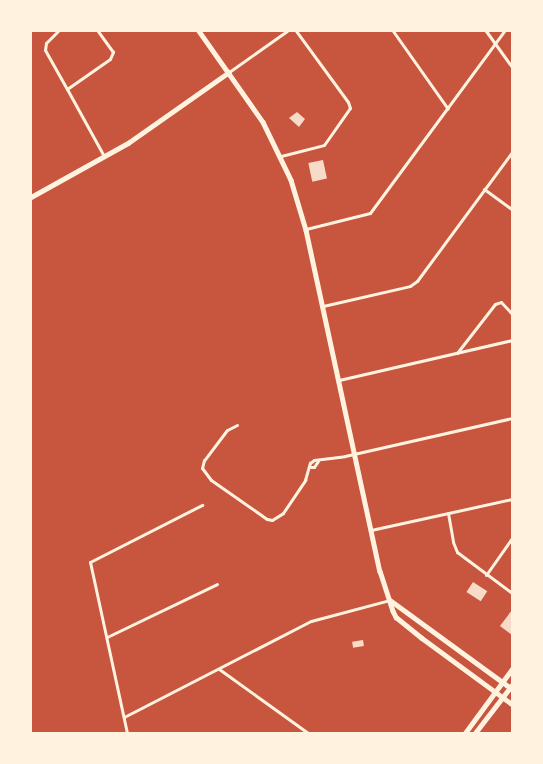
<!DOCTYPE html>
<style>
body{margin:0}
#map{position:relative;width:543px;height:764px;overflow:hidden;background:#c8553d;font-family:"PT Sans Narrow",sans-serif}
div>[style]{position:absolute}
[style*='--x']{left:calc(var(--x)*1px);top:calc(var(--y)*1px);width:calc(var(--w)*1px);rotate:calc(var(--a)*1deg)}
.building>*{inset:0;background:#f7dbc8;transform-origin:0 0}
.minor>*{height:3px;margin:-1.5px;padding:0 1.5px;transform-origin:1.5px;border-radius:1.5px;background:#fff3e0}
.tertiary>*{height:4.5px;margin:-2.25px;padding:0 2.25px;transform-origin:2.25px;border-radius:2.25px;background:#fff3e0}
.secondary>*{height:4.5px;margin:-2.25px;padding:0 2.25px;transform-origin:2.25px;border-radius:2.25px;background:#fff3e0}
span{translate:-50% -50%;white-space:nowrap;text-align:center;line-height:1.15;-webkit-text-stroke:4.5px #fff3e0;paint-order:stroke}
.frame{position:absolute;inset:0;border:32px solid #fff3e0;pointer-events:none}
</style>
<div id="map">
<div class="building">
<div style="clip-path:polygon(297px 112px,305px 119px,299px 127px,289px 118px)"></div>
<div style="left:323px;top:160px;width:19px;height:15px;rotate:78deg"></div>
<div style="left:473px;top:582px;width:17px;height:12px;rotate:33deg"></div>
<div style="clip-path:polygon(512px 610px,512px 635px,500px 626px)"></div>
<div style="left:363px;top:640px;width:6px;height:11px;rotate:81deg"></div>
</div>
<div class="minor">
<div style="--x:58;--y:31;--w:17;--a:135"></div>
<div style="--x:46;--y:43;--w:7;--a:98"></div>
<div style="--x:45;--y:50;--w:45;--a:60.6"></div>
<div style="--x:67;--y:89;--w:52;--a:-34.9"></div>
<div style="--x:110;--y:59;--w:8;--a:-67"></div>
<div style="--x:113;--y:52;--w:26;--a:-126"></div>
<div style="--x:393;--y:31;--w:95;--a:54.8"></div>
<div style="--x:486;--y:31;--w:44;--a:54.2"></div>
<div style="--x:229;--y:72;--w:71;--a:-35.3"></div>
<div style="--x:67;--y:89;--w:77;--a:61.1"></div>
<div style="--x:281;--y:156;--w:44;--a:-14.3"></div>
<div style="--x:324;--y:145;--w:45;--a:-54.9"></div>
<div style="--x:350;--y:108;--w:6;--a:-108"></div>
<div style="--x:348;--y:102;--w:88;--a:-126.2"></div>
<div style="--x:484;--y:189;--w:34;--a:36"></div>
<div style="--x:306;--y:229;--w:66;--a:-14"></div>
<div style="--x:370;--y:213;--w:226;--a:-53.6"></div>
<div style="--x:323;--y:306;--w:89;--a:-12.9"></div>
<div style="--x:410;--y:286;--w:9;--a:-36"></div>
<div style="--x:417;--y:281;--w:160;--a:-53.6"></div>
<div style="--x:457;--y:353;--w:62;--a:-52.2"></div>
<div style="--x:495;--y:304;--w:6;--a:-18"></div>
<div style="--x:501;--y:302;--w:16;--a:47"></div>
<div style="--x:339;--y:380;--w:178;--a:-13"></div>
<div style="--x:237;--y:425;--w:11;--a:153"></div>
<div style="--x:227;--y:430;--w:38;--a:127"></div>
<div style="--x:204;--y:460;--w:8;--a:104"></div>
<div style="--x:202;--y:468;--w:15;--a:53"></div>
<div style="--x:211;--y:480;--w:68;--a:34.9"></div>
<div style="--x:267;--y:519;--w:5;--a:11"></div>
<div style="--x:272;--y:520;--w:13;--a:-32"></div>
<div style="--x:283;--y:513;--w:40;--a:-56"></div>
<div style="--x:305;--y:480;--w:18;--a:-74"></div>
<div style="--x:310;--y:463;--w:5;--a:-37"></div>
<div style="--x:314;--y:460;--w:31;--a:-7"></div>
<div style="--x:345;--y:456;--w:171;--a:-12.8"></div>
<div style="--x:311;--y:467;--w:3;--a:0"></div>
<div style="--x:314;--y:467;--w:7;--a:-56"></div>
<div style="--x:448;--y:513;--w:29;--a:80"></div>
<div style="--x:453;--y:542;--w:11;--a:68"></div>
<div style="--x:457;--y:552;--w:69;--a:36.7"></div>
<div style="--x:371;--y:530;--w:144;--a:-12.4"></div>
<div style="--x:486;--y:575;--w:45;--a:-54.9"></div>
<div style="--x:107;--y:637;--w:122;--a:-25.7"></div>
<div style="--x:219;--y:669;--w:110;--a:35.7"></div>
<div style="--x:124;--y:717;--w:210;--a:-27.2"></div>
<div style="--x:311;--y:621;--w:82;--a:-14.9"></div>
<div style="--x:127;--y:733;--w:175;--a:-102.2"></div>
<div style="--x:90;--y:562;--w:126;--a:-27"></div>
</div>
<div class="tertiary">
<div style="--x:199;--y:31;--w:111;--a:54.9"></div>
<div style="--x:263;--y:122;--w:64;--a:64.2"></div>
<div style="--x:291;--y:180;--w:52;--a:73.3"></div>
<div style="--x:306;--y:230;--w:349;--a:77.8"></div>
<div style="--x:380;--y:571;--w:42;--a:72"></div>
<div style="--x:393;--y:611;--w:7;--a:63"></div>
<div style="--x:396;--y:617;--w:33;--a:39"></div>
<div style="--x:422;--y:638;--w:112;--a:36.3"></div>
<div style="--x:31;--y:197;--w:111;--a:-29.1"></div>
<div style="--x:128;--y:143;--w:123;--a:-35.1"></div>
<div style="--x:390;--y:600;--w:151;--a:36.1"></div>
</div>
<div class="secondary">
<div style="--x:465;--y:733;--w:79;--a:-53.7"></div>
<div style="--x:475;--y:733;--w:61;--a:-52.4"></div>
</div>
<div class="frame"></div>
</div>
